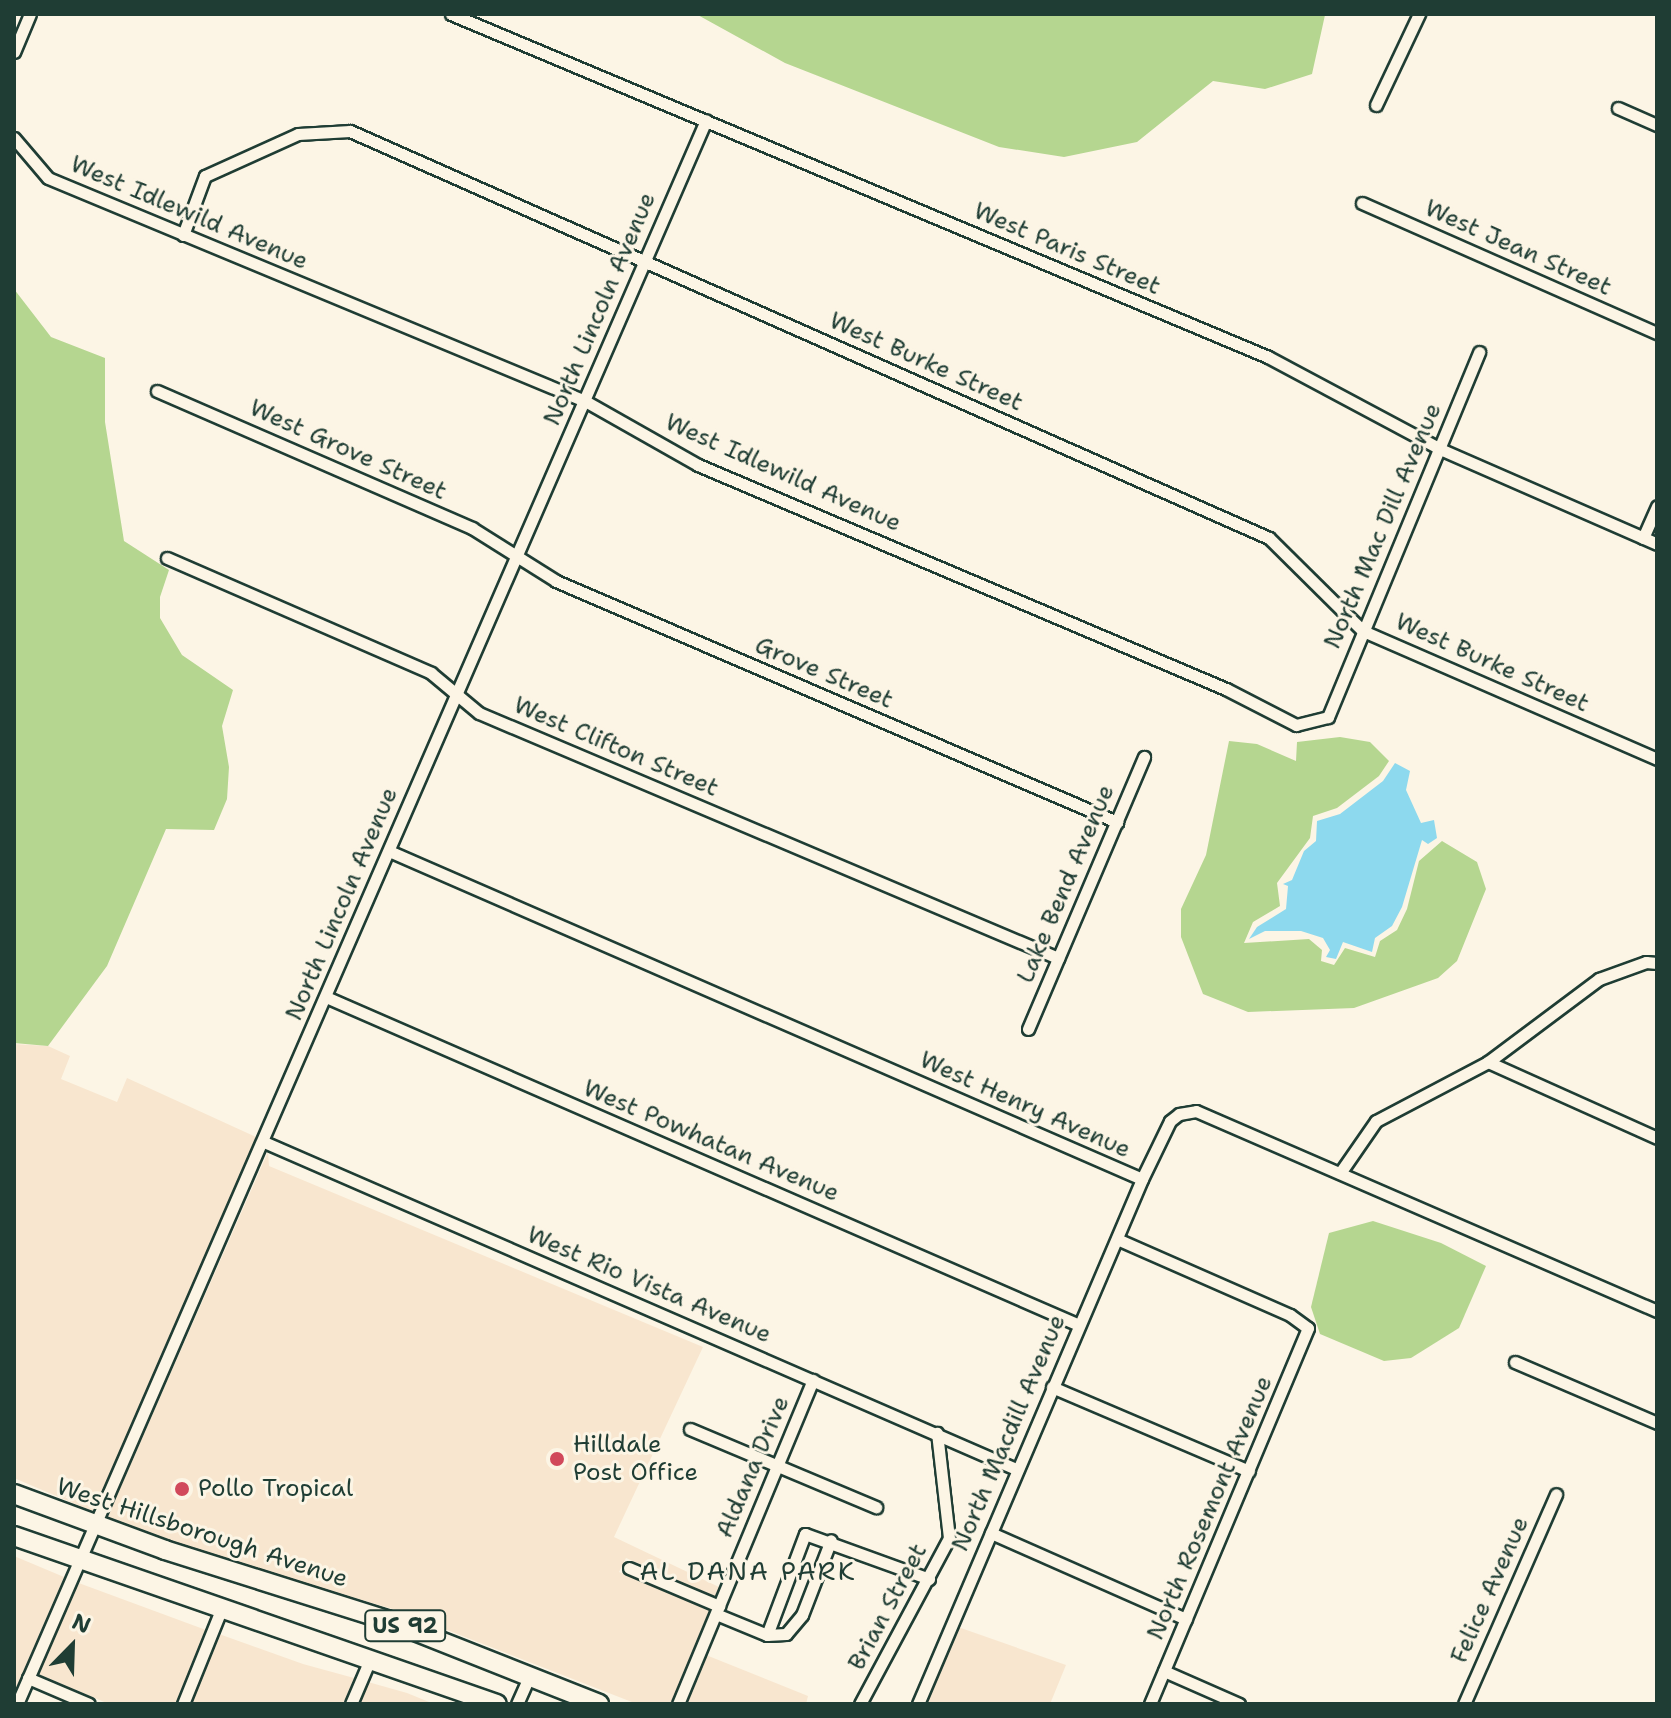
<!DOCTYPE html>
<style>
body{margin:0}
#map{position:relative;width:1671px;height:1718px;overflow:hidden;background:#fcf5e5;font-family:"Shantell Sans",sans-serif}
div>[style]{position:absolute}
[style*='--x']{left:calc(var(--x)*1px);top:calc(var(--y)*1px);width:calc(var(--w)*1px);rotate:calc(var(--a)*1deg)}
.built>*{inset:0;background:#f8e6cf}
.green>*{inset:0;background:#b5d690}
.water>*{inset:0;background:#8dd9ee}
.roads{filter:drop-shadow(2px 0 #1f3d34) drop-shadow(-2px 0 #1f3d34) drop-shadow(0 2px #1f3d34) drop-shadow(0 -2px #1f3d34)}
.minor>*{height:11px;margin:-5.5px;padding:0 5.5px;transform-origin:5.5px;border-radius:5.5px;background:#fcf5e5}
.primary>*{height:18px;margin:-9px;padding:0 9px;transform-origin:9px;border-radius:9px;background:#fcf5e5}
.dots>*{width:22px;height:22px;translate:-50% -50%;box-sizing:border-box;border:4px solid #fcf5e5;border-radius:50%}
span{translate:-50% -50%;white-space:nowrap;text-align:center;line-height:1.15;-webkit-text-stroke:6px #fcf5e5;paint-order:stroke}
.shield-label span{padding:2px 6px;background:#fcf5e5;border:2px solid;border-radius:6px;-webkit-text-stroke-width:0}
.shield-label{font-size:22px;color:#1f3d34;font-weight:700}
.street-label{font-size:24px;color:#1f3d34}
.poi-label{font-size:24px;color:#1f3d34}
.left{translate:0 -50%;text-align:left}
.neighbourhood-label{font-size:26px;color:#1f3d34;letter-spacing:2px}
.frame{position:absolute;inset:0;border:16px solid #1f3d34;pointer-events:none}
.north{position:absolute;left:32px;top:1606px;width:80px;height:80px;-webkit-text-stroke:6px #fcf5e5;paint-order:stroke;rotate:23deg;font-size:22px;font-weight:700;line-height:32px;text-align:center;color:#1f3d34}
.north::after{content:'';display:block;margin:auto;width:28px;height:36px;background:#1f3d34;clip-path:polygon(50% 0,100% 100%,50% 72%,0 100%)}
</style>
<div id="map">
<div class="built">
<div style="clip-path:polygon(14px 1044px,48px 1046px,70px 1056px,61px 1079px,117px 1102px,127px 1078px,258px 1138px,94px 1512px,14px 1478px)"></div>
<div style="clip-path:polygon(268px 1152px,269px 1166px,703px 1347px,614px 1537px,719px 1587px,716px 1597px,626px 1558px,619px 1572px,710px 1611px,671px 1704px,637px 1704px,396px 1610px,162px 1541px,107px 1518px)"></div>
<div style="clip-path:polygon(14px 1556px,64px 1577px,14px 1693px)"></div>
<div style="clip-path:polygon(76px 1582px,206px 1630px,175px 1704px,109px 1704px,38px 1674px)"></div>
<div style="clip-path:polygon(958px 1627px,1066px 1665px,1050px 1704px,925px 1704px)"></div>
<div style="clip-path:polygon(219px 1634px,303px 1664px,354px 1678px,343px 1704px,190px 1704px)"></div>
<div style="clip-path:polygon(706px 1655px,808px 1696px,806px 1704px,686px 1704px)"></div>
<div style="clip-path:polygon(368px 1682px,407px 1693px,434px 1704px,358px 1704px)"></div>
</div>
<div class="green">
<div style="clip-path:polygon(696px 14px,1324px 14px,1325px 15px,1312px 74px,1265px 89px,1213px 81px,1137px 142px,1064px 157px,999px 147px,785px 63px)"></div>
<div style="clip-path:polygon(14px 289px,51px 337px,105px 358px,105px 422px,124px 541px,169px 570px,160px 597px,160px 618px,182px 655px,233px 690px,222px 726px,229px 767px,227px 799px,214px 830px,166px 829px,107px 966px,48px 1046px,14px 1043px)"></div>
<div style="clip-path:polygon(1340px 737px,1370px 742px,1389px 761px,1379px 776px,1337px 808px,1313px 816px,1310px 838px,1277px 883px,1280px 906px,1253px 922px,1244px 943px,1309px 939px,1322px 950px,1321px 961px,1334px 965px,1345px 948px,1375px 957px,1380px 941px,1397px 930px,1407px 909px,1419px 861px,1442px 841px,1477px 862px,1486px 889px,1457px 961px,1438px 978px,1354px 1008px,1248px 1012px,1203px 994px,1181px 937px,1181px 909px,1206px 855px,1229px 741px,1257px 744px,1296px 761px,1297px 742px)"></div>
<div style="clip-path:polygon(1373px 1221px,1441px 1243px,1486px 1266px,1459px 1328px,1411px 1358px,1384px 1361px,1320px 1334px,1311px 1307px,1329px 1233px)"></div>
</div>
<div class="water">
<div style="clip-path:polygon(1395px 763px,1410px 771px,1406px 790px,1421px 823px,1434px 820px,1437px 838px,1428px 844px,1422px 840px,1402px 907px,1392px 926px,1375px 938px,1372px 952px,1343px 942px,1336px 959px,1326px 957px,1330px 950px,1323px 938px,1301px 931px,1265px 931px,1249px 939px,1257px 927px,1286px 909px,1288px 886px,1283px 884px,1292px 880px,1304px 851px,1316px 841px,1317px 821px,1340px 814px,1383px 781px)"></div>
</div>
<div class="roads">
<div class="minor">
<div style="--x:451;--y:14;--w:886;--a:22.77"></div>
<div style="--x:1268;--y:357;--w:195;--a:28.1"></div>
<div style="--x:1440;--y:449;--w:237;--a:23.6"></div>
<div style="--x:14;--y:52;--w:41;--a:-67.2"></div>
<div style="--x:1376;--y:105;--w:101;--a:-64.7"></div>
<div style="--x:1618;--y:108;--w:43;--a:23.6"></div>
<div style="--x:14;--y:138;--w:52;--a:49.6"></div>
<div style="--x:48;--y:178;--w:581;--a:22.55"></div>
<div style="--x:585;--y:401;--w:130;--a:29.5"></div>
<div style="--x:698;--y:465;--w:574;--a:22.99"></div>
<div style="--x:1226;--y:689;--w:79;--a:27.2"></div>
<div style="--x:1296;--y:725;--w:33;--a:-14"></div>
<div style="--x:1328;--y:717;--w:395;--a:-67.5"></div>
<div style="--x:1362;--y:203;--w:322;--a:23.8"></div>
<div style="--x:183;--y:235;--w:63;--a:-69.6"></div>
<div style="--x:205;--y:176;--w:102;--a:-24.3"></div>
<div style="--x:298;--y:134;--w:52;--a:-3.3"></div>
<div style="--x:350;--y:131;--w:1005;--a:23.89"></div>
<div style="--x:1269;--y:538;--w:132;--a:44.7"></div>
<div style="--x:1363;--y:631;--w:321;--a:23.5"></div>
<div style="--x:157;--y:391;--w:344;--a:23.5"></div>
<div style="--x:472;--y:528;--w:99;--a:32.2"></div>
<div style="--x:556;--y:581;--w:611;--a:23.25"></div>
<div style="--x:1643;--y:538;--w:35;--a:-66"></div>
<div style="--x:167;--y:558;--w:288;--a:23.5"></div>
<div style="--x:431;--y:673;--w:62;--a:39.8"></div>
<div style="--x:479;--y:713;--w:629;--a:22.94"></div>
<div style="--x:389;--y:851;--w:821;--a:23.54"></div>
<div style="--x:326;--y:997;--w:821;--a:23.54"></div>
<div style="--x:1028;--y:1029;--w:296;--a:-66.9"></div>
<div style="--x:1488;--y:1062;--w:185;--a:24.2"></div>
<div style="--x:264;--y:1142;--w:820;--a:23.5"></div>
<div style="--x:1340;--y:1173;--w:63;--a:-55.3"></div>
<div style="--x:1376;--y:1121;--w:127;--a:-27.8"></div>
<div style="--x:1488;--y:1062;--w:139;--a:-36.8"></div>
<div style="--x:1599;--y:979;--w:50;--a:-19.9"></div>
<div style="--x:1646;--y:962;--w:11;--a:5"></div>
<div style="--x:1117;--y:1239;--w:189;--a:23.7"></div>
<div style="--x:1290;--y:1315;--w:22;--a:36"></div>
<div style="--x:1308;--y:1328;--w:408;--a:112.8"></div>
<div style="--x:1515;--y:1362;--w:155;--a:23.2"></div>
<div style="--x:1052;--y:1387;--w:214;--a:23.1"></div>
<div style="--x:690;--y:1429;--w:202;--a:22.8"></div>
<div style="--x:991;--y:1533;--w:213;--a:23.8"></div>
<div style="--x:629;--y:1568;--w:98;--a:22.9"></div>
<div style="--x:716;--y:1614;--w:55;--a:22.4"></div>
<div style="--x:767;--y:1635;--w:19;--a:-3"></div>
<div style="--x:786;--y:1634;--w:25;--a:-50"></div>
<div style="--x:802;--y:1615;--w:80;--a:-68.9"></div>
<div style="--x:767;--y:1635;--w:108;--a:-69.4"></div>
<div style="--x:805;--y:1534;--w:132;--a:19.9"></div>
<div style="--x:1164;--y:1671;--w:82;--a:23.7"></div>
<div style="--x:28;--y:1678;--w:66;--a:23.1"></div>
<div style="--x:17;--y:1704;--w:1727;--a:-66.49"></div>
<div style="--x:183;--y:1704;--w:101;--a:-68"></div>
<div style="--x:351;--y:1704;--w:51;--a:-66.9"></div>
<div style="--x:517;--y:1704;--w:32;--a:-66"></div>
<div style="--x:678;--y:1704;--w:351;--a:-67.4"></div>
<div style="--x:860;--y:1704;--w:188;--a:-61.8"></div>
<div style="--x:949;--y:1538;--w:106;--a:-96.5"></div>
<div style="--x:918;--y:1704;--w:571;--a:-66.89"></div>
<div style="--x:1142;--y:1179;--w:64;--a:-64.2"></div>
<div style="--x:1170;--y:1121;--w:11;--a:-38"></div>
<div style="--x:1179;--y:1114;--w:17;--a:-10"></div>
<div style="--x:1196;--y:1111;--w:503;--a:23.45"></div>
<div style="--x:1464;--y:1704;--w:229;--a:-66.3"></div>
</div>
<div class="primary">
<div style="--x:14;--y:1494;--w:161;--a:20.3"></div>
<div style="--x:165;--y:1550;--w:233;--a:17.5"></div>
<div style="--x:387;--y:1620;--w:228;--a:21.6"></div>
<div style="--x:14;--y:1536;--w:511;--a:19.18"></div>
</div>
</div>
<div class="dots">
<div style="left:557px;top:1459px;background:#d1495b"></div>
<div style="left:182px;top:1489px;background:#d1495b"></div>
</div>
<div class="shield-label">
<span style="left:405px;top:1626px">US 92</span>
</div>
<div class="street-label">
<span style="left:189px;top:213px;rotate:23deg">West Idlewild Avenue</span>
<span style="left:1518px;top:248px;rotate:24deg">West Jean Street</span>
<span style="left:1067px;top:249px;rotate:23deg">West Paris Street</span>
<span style="left:600px;top:309px;rotate:-67deg">North Lincoln Avenue</span>
<span style="left:926px;top:362px;rotate:24deg">West Burke Street</span>
<span style="left:348px;top:450px;rotate:24deg">West Grove Street</span>
<span style="left:783px;top:473px;rotate:24deg">West Idlewild Avenue</span>
<span style="left:1383px;top:526px;rotate:-67deg">North Mac Dill Avenue</span>
<span style="left:1492px;top:663px;rotate:24deg">West Burke Street</span>
<span style="left:824px;top:673px;rotate:23deg">Grove Street</span>
<span style="left:616px;top:747px;rotate:23deg">West Clifton Street</span>
<span style="left:1066px;top:884px;rotate:-67deg">Lake Bend Avenue</span>
<span style="left:342px;top:904px;rotate:-67deg">North Lincoln Avenue</span>
<span style="left:1025px;top:1105px;rotate:24deg">West Henry Avenue</span>
<span style="left:711px;top:1141px;rotate:23deg">West Powhatan Avenue</span>
<span style="left:649px;top:1285px;rotate:23deg">West Rio Vista Avenue</span>
<span style="left:1009px;top:1433px;rotate:-67deg">North Macdill Avenue</span>
<span style="left:753px;top:1467px;rotate:-67deg">Aldana Drive</span>
<span style="left:1210px;top:1508px;rotate:-67deg">North Rosemont Avenue</span>
<span style="left:202px;top:1533px;rotate:18deg">West Hillsborough Avenue</span>
<span style="left:1490px;top:1590px;rotate:-66deg">Felice Avenue</span>
<span style="left:888px;top:1607px;rotate:-62deg">Brian Street</span>
</div>
<div class="poi-label">
<span class="left" style="left:573px;top:1459px">Hilldale<br>Post Office</span>
<span class="left" style="left:198px;top:1489px">Pollo Tropical</span>
</div>
<div class="neighbourhood-label">
<span style="left:748px;top:1571px">AL DANA PARK</span>
</div>
<div class="frame"></div>
<div class="north">N</div>
</div>
